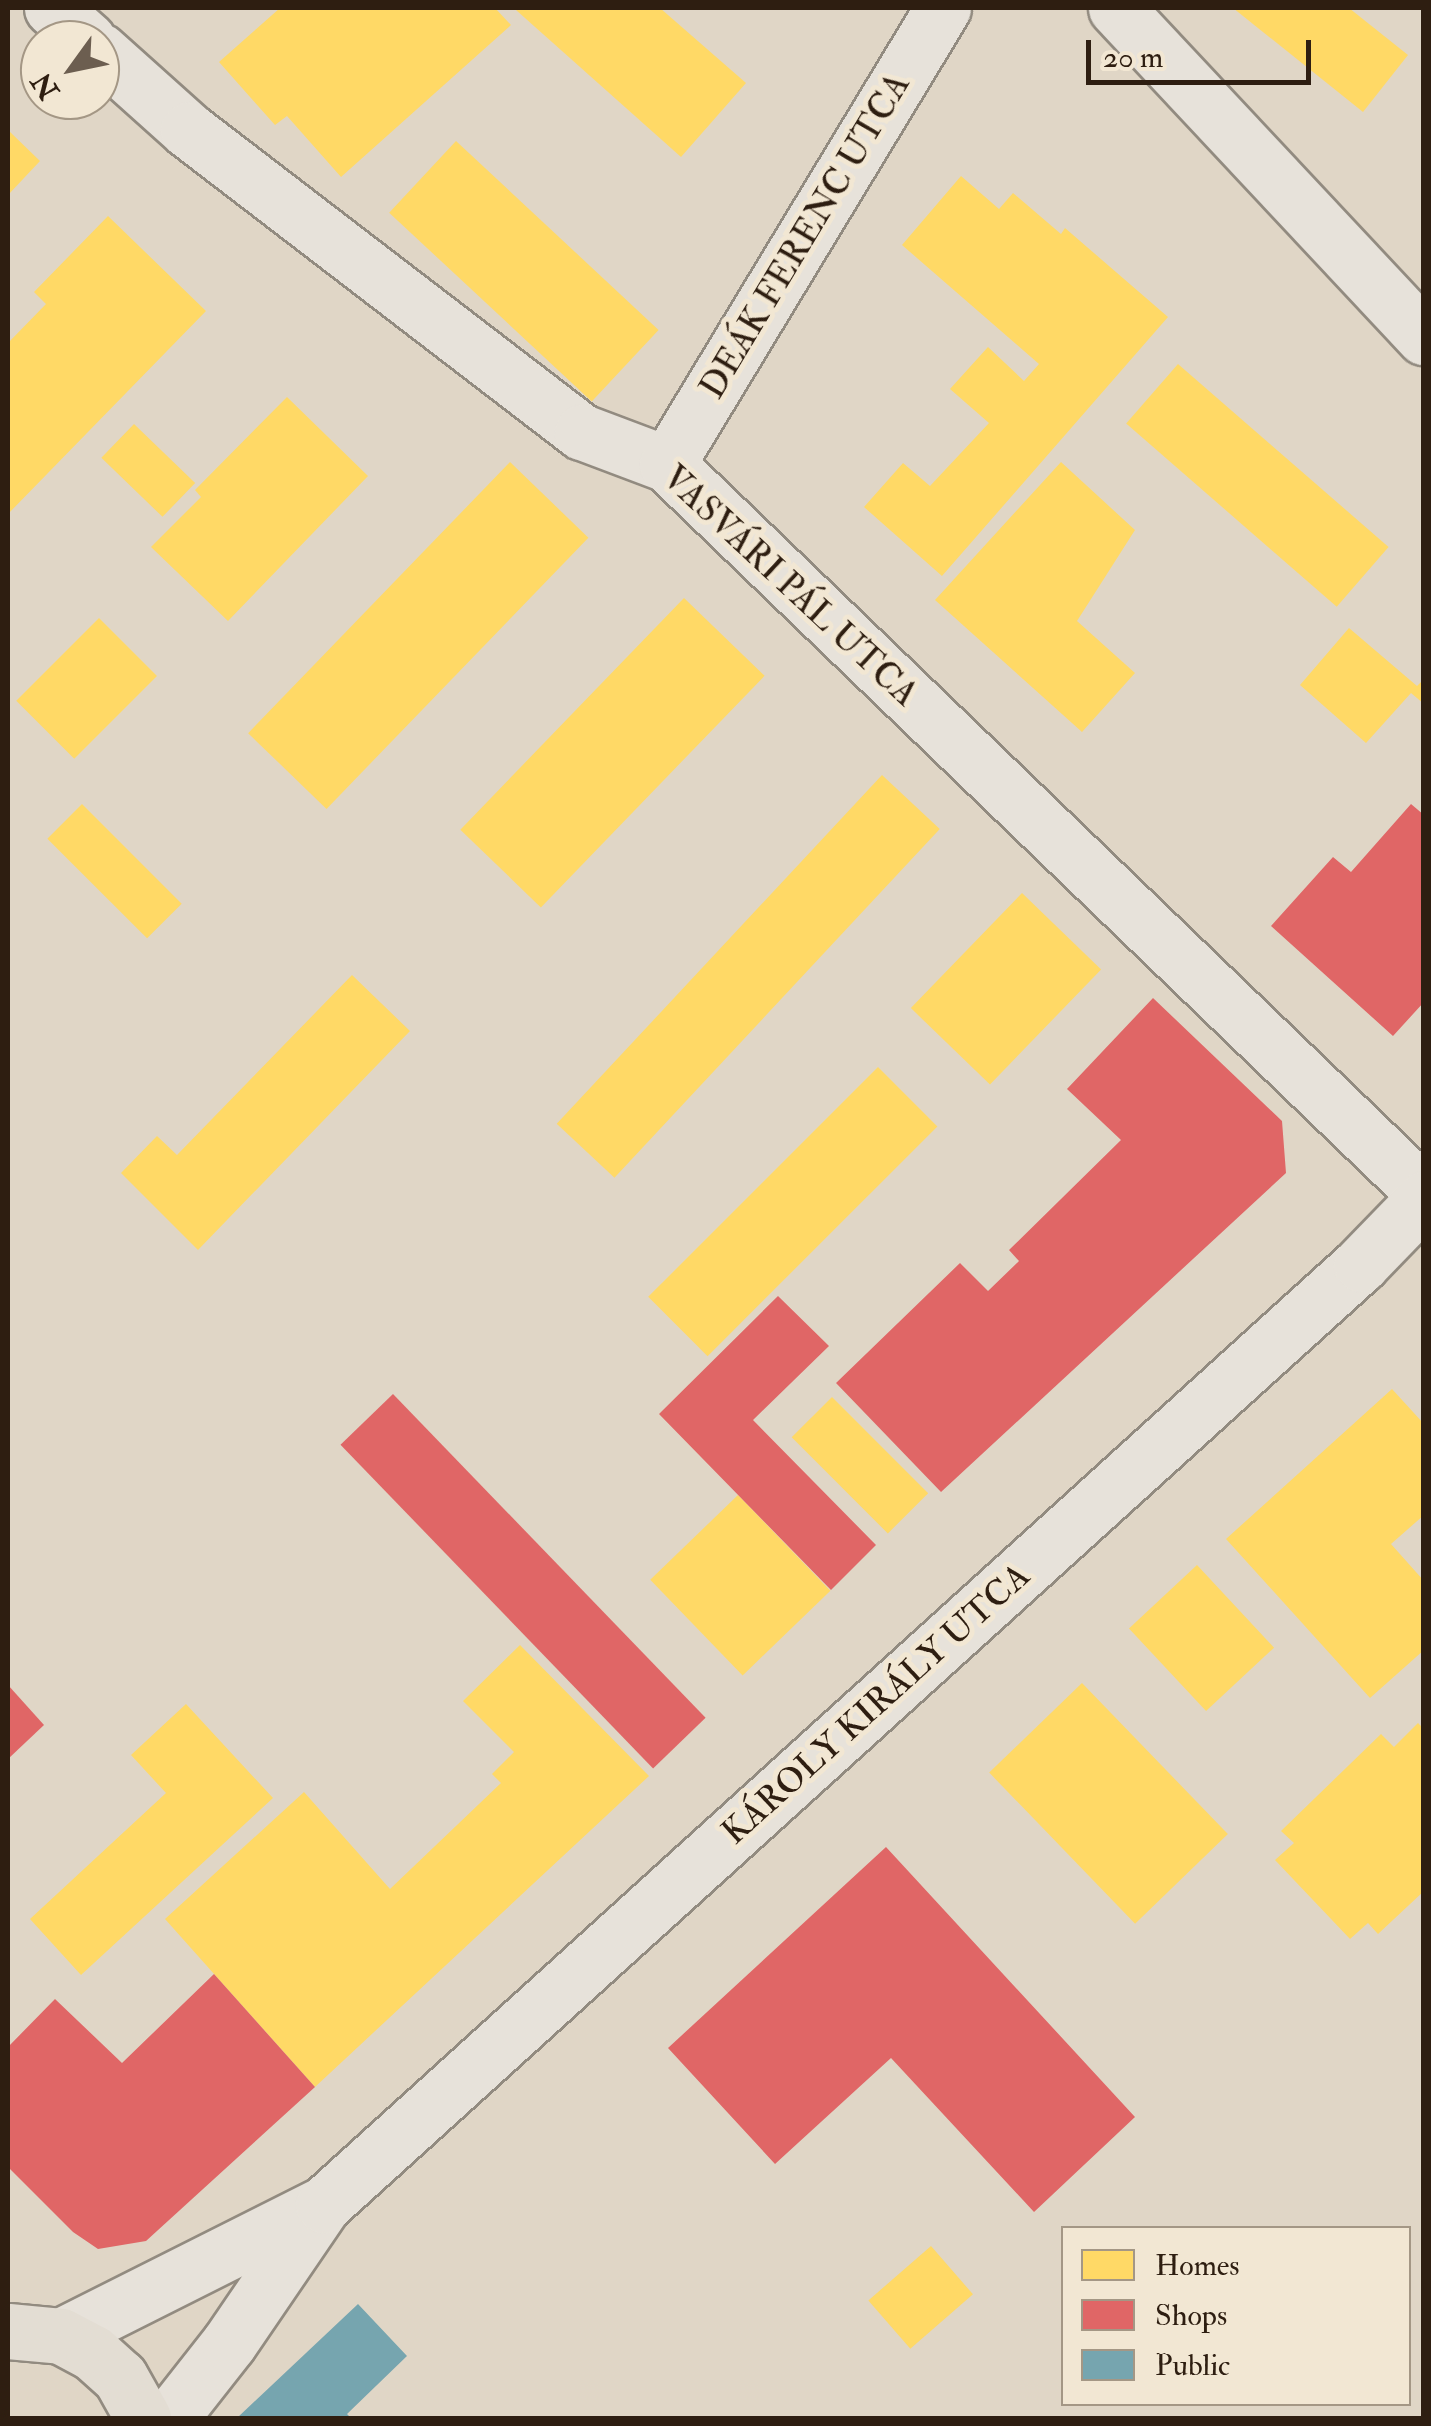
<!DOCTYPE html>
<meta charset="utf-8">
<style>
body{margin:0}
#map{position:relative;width:1431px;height:2426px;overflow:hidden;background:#e0d6c6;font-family:"IM FELL Double Pica",serif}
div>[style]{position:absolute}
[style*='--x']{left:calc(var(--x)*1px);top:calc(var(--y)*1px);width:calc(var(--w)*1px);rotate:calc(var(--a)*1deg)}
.homes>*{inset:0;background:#ffd966;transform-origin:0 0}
.shops>*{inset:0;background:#e06666;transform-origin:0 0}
.public>*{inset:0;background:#76a5af}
.roads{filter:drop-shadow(2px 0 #928b80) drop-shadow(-2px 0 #928b80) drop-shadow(0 2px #928b80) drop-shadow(0 -2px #928b80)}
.street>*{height:55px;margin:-27.5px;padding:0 27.5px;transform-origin:27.5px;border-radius:27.5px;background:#e7e2da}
.secondary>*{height:55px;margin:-27.5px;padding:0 27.5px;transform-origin:27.5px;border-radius:27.5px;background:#e7e2da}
.primary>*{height:55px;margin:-27.5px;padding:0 27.5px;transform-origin:27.5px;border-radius:27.5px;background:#e3ddd3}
span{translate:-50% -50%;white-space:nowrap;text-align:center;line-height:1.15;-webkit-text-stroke:10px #f2e7d3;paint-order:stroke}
.street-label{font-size:35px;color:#2e1e11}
.frame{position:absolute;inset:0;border:10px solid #2e1e11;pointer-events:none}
.legend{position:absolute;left:1061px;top:2226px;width:350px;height:180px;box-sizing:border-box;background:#f2e7d3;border:2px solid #a49785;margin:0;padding:12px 18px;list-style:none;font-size:30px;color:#2e1e11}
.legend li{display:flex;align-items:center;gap:20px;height:50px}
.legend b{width:50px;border:2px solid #a49785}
.north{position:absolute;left:20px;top:20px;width:100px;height:100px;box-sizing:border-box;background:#f2e7d3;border:2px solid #a49785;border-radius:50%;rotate:237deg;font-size:28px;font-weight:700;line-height:40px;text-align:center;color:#2e1e11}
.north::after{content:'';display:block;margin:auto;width:35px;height:45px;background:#6c5e50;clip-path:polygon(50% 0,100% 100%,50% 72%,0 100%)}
.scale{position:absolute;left:1086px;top:40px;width:225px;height:45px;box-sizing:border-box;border:5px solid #2e1e11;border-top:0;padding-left:12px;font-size:30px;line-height:35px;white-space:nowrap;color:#2e1e11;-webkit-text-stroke:8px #f2e7d3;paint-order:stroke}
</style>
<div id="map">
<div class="homes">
<div style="clip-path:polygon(280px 8px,495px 8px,511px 25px,341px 177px,287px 116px,275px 125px,219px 62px)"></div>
<div style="clip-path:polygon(519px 8px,660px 8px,746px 83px,681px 157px,516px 10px)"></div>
<div style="clip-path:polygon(1233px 8px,1349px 8px,1408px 55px,1363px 112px)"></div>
<div style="clip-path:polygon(8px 130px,40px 161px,8px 195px)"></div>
<div style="left:456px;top:141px;width:277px;height:98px;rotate:43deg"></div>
<div style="clip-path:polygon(961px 176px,999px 209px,1013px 193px,1061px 234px,1065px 228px,1168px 317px,942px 576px,864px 507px,903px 463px,930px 486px,989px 423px,950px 389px,988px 347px,1024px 381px,1039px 364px,902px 245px)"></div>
<div style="clip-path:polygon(108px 216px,206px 311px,8px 514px,8px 343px,46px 304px,34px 292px)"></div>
<div style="left:1178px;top:364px;width:279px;height:79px;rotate:41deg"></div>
<div style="clip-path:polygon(287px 397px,368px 476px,228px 621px,151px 547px,201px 497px,195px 490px)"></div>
<div style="left:134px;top:424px;width:85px;height:47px;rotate:44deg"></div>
<div style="left:510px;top:462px;width:109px;height:377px;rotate:44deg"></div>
<div style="clip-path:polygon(1061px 462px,1135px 530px,1077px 621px,1135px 673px,1082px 732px,935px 600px)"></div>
<div style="left:684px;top:598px;width:112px;height:322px;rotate:44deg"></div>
<div style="left:99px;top:618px;width:82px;height:117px;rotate:45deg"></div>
<div style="clip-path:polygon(1349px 628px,1417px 686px,1424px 679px,1424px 704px,1411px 693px,1366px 743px,1300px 685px)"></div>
<div style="left:882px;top:775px;width:79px;height:477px;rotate:43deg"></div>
<div style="left:82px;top:804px;width:141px;height:49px;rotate:45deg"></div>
<div style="left:1022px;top:893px;width:110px;height:160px;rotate:44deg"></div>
<div style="clip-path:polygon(352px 975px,410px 1031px,198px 1250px,121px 1173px,157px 1136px,177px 1155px)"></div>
<div style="left:878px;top:1067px;width:84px;height:325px;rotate:45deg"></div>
<div style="clip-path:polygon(1392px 1389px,1424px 1424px,1424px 1515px,1391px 1544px,1424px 1581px,1424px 1650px,1370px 1698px,1226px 1539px)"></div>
<div style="left:832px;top:1397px;width:136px;height:57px;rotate:45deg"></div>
<div style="left:738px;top:1495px;width:133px;height:122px;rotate:46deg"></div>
<div style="left:1197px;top:1565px;width:113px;height:93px;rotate:47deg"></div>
<div style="clip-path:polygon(520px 1645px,649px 1776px,315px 2087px,165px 1919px,304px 1792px,390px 1889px,501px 1783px,492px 1774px,514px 1752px,463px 1701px)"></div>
<div style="left:1082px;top:1683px;width:210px;height:129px;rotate:46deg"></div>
<div style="clip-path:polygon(186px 1704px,273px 1798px,81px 1975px,30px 1919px,166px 1793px,131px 1755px)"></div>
<div style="clip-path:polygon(1418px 1723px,1424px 1729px,1424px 1891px,1378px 1934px,1368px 1923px,1350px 1939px,1275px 1860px,1294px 1843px,1281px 1831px,1381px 1734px,1394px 1747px)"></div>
<div style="left:931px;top:2246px;width:64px;height:83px;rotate:49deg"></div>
</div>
<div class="shops">
<div style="clip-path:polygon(1411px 804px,1424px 815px,1424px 1002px,1393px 1036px,1271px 926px,1333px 857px,1351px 872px)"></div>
<div style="clip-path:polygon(1153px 998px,1282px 1121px,1286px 1173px,941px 1492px,836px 1383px,960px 1263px,988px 1291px,1019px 1261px,1009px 1250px,1121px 1140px,1067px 1089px)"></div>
<div style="clip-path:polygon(778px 1296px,829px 1346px,753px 1420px,876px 1545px,831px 1590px,659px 1414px)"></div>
<div style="left:393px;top:1394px;width:450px;height:73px;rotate:46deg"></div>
<div style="clip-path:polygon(8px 1685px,44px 1725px,8px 1759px)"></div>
<div style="clip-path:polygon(886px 1847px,1135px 2117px,1034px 2212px,891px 2058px,775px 2164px,668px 2048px)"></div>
<div style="clip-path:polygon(214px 1974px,315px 2087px,146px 2241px,98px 2249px,73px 2232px,8px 2167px,8px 2047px,55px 1999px,122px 2063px)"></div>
</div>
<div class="public">
<div style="clip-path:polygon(358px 2304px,407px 2356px,347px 2414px,351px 2418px,237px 2418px)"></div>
</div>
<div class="roads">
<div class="street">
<div style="--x:52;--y:8;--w:48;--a:41.6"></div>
<div style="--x:1116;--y:8;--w:451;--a:46.9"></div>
<div style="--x:100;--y:51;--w:118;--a:41.9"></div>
<div style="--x:188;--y:130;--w:496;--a:37.5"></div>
<div style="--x:582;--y:432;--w:91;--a:20.6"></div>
<div style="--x:667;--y:464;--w:1051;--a:43.92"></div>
<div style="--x:667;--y:464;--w:533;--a:-58.82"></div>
</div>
<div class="secondary">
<div style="--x:61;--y:2336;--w:290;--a:-26.7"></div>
<div style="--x:170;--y:2418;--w:95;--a:-51.8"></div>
<div style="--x:229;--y:2343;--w:167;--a:-55.7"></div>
<div style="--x:323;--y:2205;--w:1401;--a:-42.19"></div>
<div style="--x:1361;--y:1264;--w:91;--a:-45.9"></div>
</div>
<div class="primary">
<div style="--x:8;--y:2331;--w:53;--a:5.4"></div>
<div style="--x:61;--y:2336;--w:36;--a:28"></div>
<div style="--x:93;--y:2353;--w:36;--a:42"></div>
<div style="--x:120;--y:2377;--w:47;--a:60.7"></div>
</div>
</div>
<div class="street-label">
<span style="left:805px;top:236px;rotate:-59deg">DEÁK FERENC UTCA</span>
<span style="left:790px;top:586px;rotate:43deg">VASVÁRI PÁL UTCA</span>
<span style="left:876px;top:1704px;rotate:-42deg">KÁROLY KIRÁLY UTCA</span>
</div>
<div class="frame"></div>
<ul class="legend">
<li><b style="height:28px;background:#ffd966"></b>Homes</li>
<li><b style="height:28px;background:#e06666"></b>Shops</li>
<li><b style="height:28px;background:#76a5af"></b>Public</li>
</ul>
<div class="north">N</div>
<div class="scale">20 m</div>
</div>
